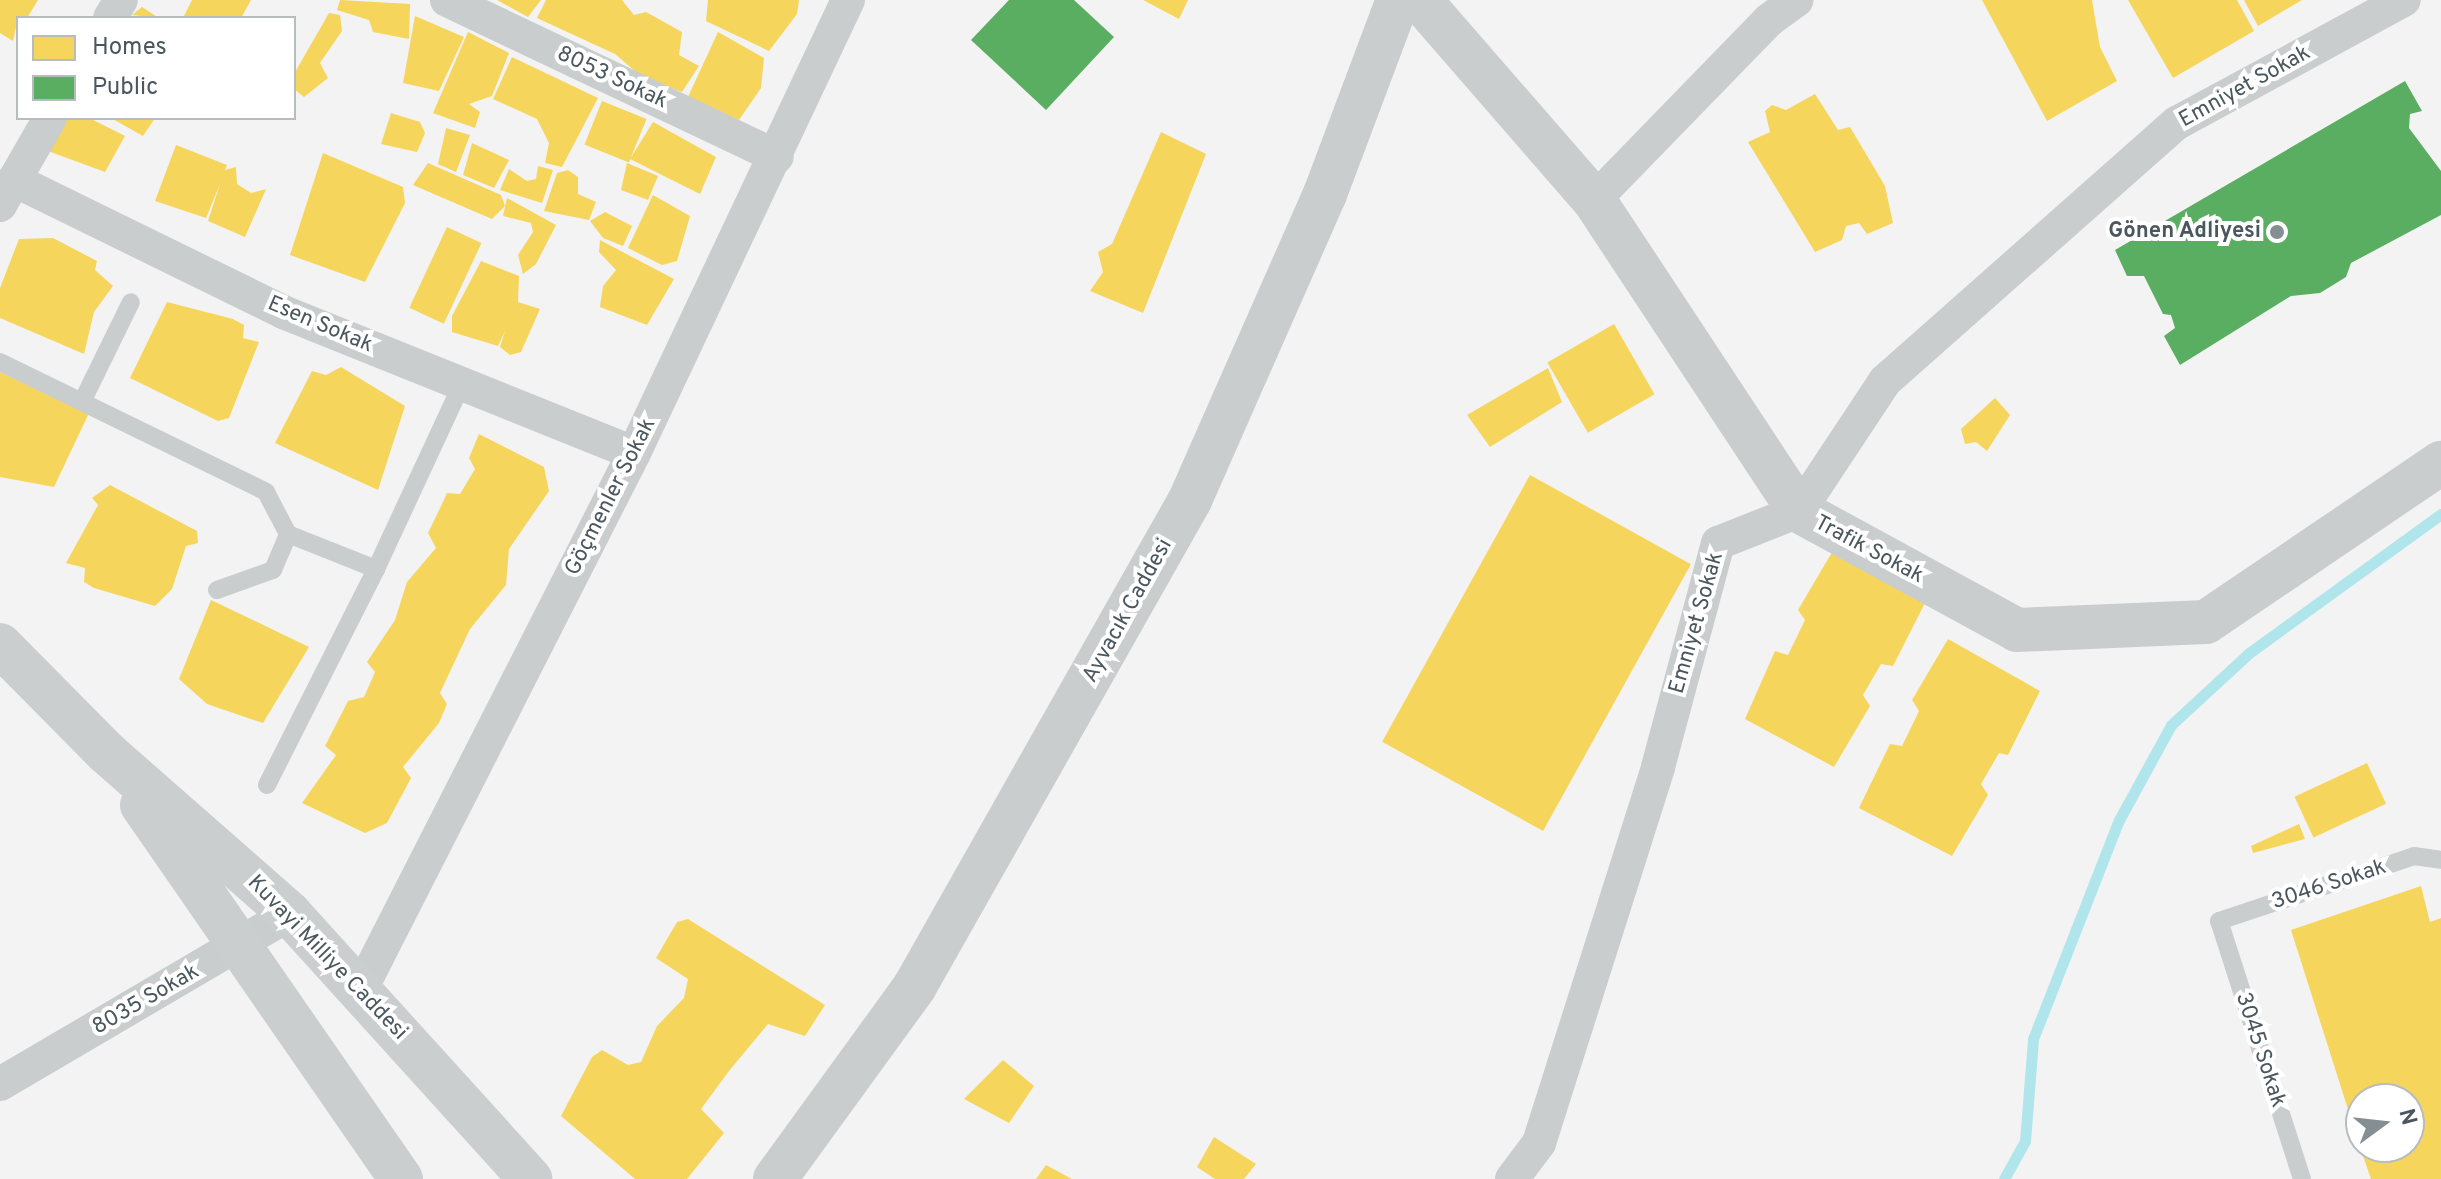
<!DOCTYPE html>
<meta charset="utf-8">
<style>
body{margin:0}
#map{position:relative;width:2441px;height:1179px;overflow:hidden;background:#f3f3f3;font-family:Overpass,sans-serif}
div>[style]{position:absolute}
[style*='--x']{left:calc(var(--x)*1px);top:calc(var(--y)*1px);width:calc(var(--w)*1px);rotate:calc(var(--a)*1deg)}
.homes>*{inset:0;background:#f6d55c;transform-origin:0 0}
.public>*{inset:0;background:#5aae61}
.stream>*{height:11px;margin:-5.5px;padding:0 5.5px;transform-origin:5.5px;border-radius:5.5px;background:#b0e6eb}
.service>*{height:18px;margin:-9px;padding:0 9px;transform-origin:9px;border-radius:9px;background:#cacdce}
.minor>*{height:34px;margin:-17px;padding:0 17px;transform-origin:17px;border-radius:17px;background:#cacdce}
.tertiary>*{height:44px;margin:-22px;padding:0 22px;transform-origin:22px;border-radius:22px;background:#cacdce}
.secondary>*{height:44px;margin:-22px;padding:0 22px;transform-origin:22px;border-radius:22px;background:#cbcecf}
.dots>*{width:22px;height:22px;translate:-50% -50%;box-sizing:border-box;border:4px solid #fff;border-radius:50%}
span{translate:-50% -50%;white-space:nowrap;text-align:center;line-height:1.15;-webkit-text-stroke:8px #fff;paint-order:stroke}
.street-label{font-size:22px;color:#4a575e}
.poi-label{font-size:22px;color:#4a575e;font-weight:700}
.right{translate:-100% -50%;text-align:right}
.legend{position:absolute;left:16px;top:16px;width:280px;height:104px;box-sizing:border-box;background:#fff;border:2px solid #b7bcbf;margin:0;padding:10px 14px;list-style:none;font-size:24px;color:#4a575e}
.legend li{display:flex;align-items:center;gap:16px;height:40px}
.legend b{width:40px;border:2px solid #b7bcbf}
.north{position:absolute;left:2345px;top:1083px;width:80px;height:80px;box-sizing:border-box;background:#fff;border:2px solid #b7bcbf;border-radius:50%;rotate:75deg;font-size:22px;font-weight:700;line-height:32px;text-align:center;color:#4a575e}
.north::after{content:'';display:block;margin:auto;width:28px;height:36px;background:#858e92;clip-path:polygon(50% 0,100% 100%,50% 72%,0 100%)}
</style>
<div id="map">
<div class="homes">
<div style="clip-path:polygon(0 0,38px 0,27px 18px,18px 18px,13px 41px,0 33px)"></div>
<div style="clip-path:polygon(192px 0,251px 0,241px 18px,183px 18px)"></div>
<div style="clip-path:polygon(340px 0,410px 4px,409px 39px,373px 32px,369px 20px,337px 10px)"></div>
<div style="clip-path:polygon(497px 0,541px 0,528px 17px)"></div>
<div style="clip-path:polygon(546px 0,622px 0,634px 15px,646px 12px,682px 32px,679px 55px,699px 66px,682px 92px,642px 77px,615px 54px,537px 18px)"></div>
<div style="clip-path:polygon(708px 0,799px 0,797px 14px,769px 51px,706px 21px)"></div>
<div style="clip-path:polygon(1143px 0,1188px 0,1179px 19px)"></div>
<div style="clip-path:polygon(1982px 0,2092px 0,2100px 47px,2117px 81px,2047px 121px)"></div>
<div style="clip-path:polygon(2128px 0,2237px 0,2254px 31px,2173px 78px)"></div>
<div style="clip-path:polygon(2244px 0,2302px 0,2258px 26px)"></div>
<div style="clip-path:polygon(142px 7px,159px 18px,132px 15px)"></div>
<div style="clip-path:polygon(329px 13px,340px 15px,342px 31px,320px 63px,328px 78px,304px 97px,294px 89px,294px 74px)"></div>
<div style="clip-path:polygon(415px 16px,464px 37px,439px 91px,403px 83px)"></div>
<div style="clip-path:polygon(468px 32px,509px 53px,492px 96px,469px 104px,480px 112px,475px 128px,433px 113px)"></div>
<div style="clip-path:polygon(718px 32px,764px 58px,761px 88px,739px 120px,687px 99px)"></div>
<div style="clip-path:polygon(512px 57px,598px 98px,562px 167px,545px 163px,549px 143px,537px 119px,493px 99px)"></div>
<div style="clip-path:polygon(1815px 94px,1838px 130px,1850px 127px,1885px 186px,1893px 223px,1867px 234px,1859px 223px,1846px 226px,1842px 240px,1815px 252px,1748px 142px,1770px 132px,1765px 111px,1772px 105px,1786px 110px)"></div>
<div style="left:602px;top:101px;width:48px;height:47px;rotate:22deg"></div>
<div style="clip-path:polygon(391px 113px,420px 122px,425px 133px,417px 152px,381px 144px)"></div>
<div style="clip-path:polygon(65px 118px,89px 118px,125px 136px,105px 172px,48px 151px)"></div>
<div style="clip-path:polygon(111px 118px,155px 118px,143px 136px)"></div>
<div style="clip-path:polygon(653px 122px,716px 157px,700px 194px,630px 159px)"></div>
<div style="clip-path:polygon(446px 128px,470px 135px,456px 172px,438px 164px)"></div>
<div style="clip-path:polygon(1161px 132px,1206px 154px,1143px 313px,1090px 291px,1103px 272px,1098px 252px,1112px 244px)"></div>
<div style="clip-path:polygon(472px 143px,509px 160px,494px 188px,463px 175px)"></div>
<div style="clip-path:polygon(176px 145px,227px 165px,225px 170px,236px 167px,237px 184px,251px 193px,266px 189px,245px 237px,208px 221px,220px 184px,206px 218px,155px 201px)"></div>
<div style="clip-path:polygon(323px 153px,403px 187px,405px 203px,365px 282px,290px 255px)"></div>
<div style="clip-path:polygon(428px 163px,501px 195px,505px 206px,492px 219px,413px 185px)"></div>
<div style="clip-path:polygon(627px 163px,658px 176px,648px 200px,621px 190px)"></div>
<div style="clip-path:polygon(538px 166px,553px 170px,542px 203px,500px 190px,509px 169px,527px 181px,536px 179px)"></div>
<div style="clip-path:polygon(568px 170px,578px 177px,578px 194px,596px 202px,589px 220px,544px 211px,557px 173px)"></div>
<div style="clip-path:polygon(653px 195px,690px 216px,677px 261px,662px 265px,628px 248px)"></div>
<div style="clip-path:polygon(507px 198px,556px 225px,536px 264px,523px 274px,518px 255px,533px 232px,531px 223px,503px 216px)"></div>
<div style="clip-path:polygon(605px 212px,632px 226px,623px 246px,603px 238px,590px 221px)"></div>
<div style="left:447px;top:227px;width:38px;height:89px;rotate:25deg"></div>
<div style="clip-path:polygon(53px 238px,97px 261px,95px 270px,113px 286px,94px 312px,84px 354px,0 318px,0 288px,19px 239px)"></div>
<div style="clip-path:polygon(600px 240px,674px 279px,647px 325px,600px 307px,603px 286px,616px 270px,599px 252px)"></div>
<div style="clip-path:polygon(481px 261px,519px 276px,518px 302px,540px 309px,521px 352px,510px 355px,500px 347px,505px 331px,498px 346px,452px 332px,452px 316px)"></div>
<div style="clip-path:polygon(167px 302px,233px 319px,244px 325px,243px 338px,259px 342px,229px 418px,218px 421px,130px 378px)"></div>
<div style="left:1614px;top:324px;width:81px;height:77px;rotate:60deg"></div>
<div style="clip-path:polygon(341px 367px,405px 406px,378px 490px,275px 443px,312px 371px,326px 375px)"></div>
<div style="clip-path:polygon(1548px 368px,1562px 402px,1490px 447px,1467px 415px)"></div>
<div style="clip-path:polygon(0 372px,89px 413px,54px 487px,0 477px)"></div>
<div style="clip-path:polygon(1995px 398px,2010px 415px,1987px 451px,1976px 442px,1965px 444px,1961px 429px)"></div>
<div style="clip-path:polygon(479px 434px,544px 467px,549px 491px,509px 549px,506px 585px,470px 629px,440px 693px,447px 704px,439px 723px,403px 767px,411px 778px,387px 823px,365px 833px,302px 803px,336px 755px,325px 746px,348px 701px,364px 697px,375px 672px,367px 662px,395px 620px,407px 582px,436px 548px,428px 533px,442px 504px,447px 493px,460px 494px,475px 469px,469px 458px)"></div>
<div style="left:1530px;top:475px;width:184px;height:305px;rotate:29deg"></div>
<div style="clip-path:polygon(110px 485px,197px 531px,198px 543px,186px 546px,172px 589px,155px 606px,94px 588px,84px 582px,85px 568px,66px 563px,98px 505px,92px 498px)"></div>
<div style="clip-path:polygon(1842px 551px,1926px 601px,1893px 666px,1881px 664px,1863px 695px,1870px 706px,1834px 767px,1745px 719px,1775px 651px,1788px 655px,1805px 620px,1798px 610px,1831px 554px)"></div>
<div style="clip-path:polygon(211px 600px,309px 647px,263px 723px,207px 704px,179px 679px)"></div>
<div style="clip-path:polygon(1948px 639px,2040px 691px,2008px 755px,1999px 753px,1981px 784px,1988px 795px,1952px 856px,1859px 808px,1890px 744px,1902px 746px,1919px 711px,1912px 700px)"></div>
<div style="left:2367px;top:763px;width:45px;height:80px;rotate:65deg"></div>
<div style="clip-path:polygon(2299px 824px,2305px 839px,2253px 853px,2251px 846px)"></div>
<div style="clip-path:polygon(2421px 886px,2430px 922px,2441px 918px,2441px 1179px,2371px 1179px,2360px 1147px,2409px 1147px,2409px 1099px,2361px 1099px,2360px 1147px,2291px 930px)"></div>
<div style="clip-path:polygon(688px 919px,825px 1005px,805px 1036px,768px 1024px,729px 1071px,701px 1109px,724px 1133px,687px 1179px,635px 1179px,561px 1116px,592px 1057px,602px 1050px,628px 1065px,641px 1062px,657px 1026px,684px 998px,688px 979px,656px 958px,677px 922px)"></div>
<div style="clip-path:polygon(1003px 1060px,1034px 1086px,1009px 1123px,964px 1099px)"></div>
<div style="clip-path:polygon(1214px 1137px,1256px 1164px,1244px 1179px,1215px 1179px,1197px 1167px)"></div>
<div style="clip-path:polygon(1046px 1165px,1072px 1179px,1036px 1179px)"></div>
</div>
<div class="public">
<div style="clip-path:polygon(1009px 0,1074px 0,1114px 37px,1046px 110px,971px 40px)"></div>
<div style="clip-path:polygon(2405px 81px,2422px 111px,2410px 114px,2409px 128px,2441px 171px,2441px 215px,2351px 263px,2346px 277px,2320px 293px,2291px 296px,2180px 365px,2164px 336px,2175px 328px,2171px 315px,2163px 314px,2144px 276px,2127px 276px,2115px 250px)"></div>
</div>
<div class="stream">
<div style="--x:2004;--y:1179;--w:43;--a:-61.1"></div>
<div style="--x:2025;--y:1141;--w:102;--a:-85.5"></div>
<div style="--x:2033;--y:1039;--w:235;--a:-68.6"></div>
<div style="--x:2119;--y:820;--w:108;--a:-61.3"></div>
<div style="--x:2171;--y:725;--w:106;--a:-42.7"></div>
<div style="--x:2249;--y:653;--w:237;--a:-35.9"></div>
</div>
<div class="service">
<div style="--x:0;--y:362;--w:296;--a:26"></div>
<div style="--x:266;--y:492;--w:47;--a:62.4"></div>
<div style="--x:288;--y:534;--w:95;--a:21.7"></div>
<div style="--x:376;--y:569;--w:204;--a:-65.1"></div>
<div style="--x:82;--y:402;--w:111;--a:-63.9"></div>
<div style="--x:217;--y:590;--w:59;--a:-19.7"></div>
<div style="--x:273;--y:570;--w:39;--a:-67"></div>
<div style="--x:267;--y:785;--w:242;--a:-63.2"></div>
<div style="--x:2302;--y:1179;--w:271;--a:-107.8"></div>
<div style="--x:2219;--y:921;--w:206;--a:-18.4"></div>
<div style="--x:2414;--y:856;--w:27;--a:8"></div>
</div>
<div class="minor">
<div style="--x:447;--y:0;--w:365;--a:25.4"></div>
<div style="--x:110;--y:18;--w:21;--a:-59"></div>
<div style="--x:14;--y:180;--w:300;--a:26.1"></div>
<div style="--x:283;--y:312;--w:378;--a:21.9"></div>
<div style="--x:1594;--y:200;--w:251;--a:-45.8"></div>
<div style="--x:1769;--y:20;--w:34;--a:-36"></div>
<div style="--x:0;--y:205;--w:100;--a:-60.1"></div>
<div style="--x:362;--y:987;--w:599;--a:-63.01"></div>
<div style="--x:634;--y:453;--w:501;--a:-64.71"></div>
<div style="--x:0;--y:1084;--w:336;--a:-30.4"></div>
<div style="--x:1512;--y:1179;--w:45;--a:-53.1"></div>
<div style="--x:1539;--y:1143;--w:394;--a:-72.4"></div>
<div style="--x:1658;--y:767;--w:232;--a:-75"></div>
<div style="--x:1718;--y:543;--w:87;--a:-21.6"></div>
<div style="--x:1799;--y:511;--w:156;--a:-56.5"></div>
<div style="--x:1885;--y:381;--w:390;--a:-41.5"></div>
<div style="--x:2177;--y:123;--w:258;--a:-28.5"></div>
</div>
<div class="tertiary">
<div style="--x:1420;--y:0;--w:265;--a:49"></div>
<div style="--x:1594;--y:200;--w:372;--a:56.6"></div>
<div style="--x:1799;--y:511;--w:248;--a:28.6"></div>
<div style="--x:2017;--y:630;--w:189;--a:-2.4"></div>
<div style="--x:2206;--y:622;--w:284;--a:-34.1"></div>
<div style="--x:775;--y:1179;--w:238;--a:-54"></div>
<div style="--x:915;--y:986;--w:558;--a:-60.5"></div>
<div style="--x:1190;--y:500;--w:334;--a:-66.2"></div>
<div style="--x:1325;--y:194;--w:207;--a:-69.4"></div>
</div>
<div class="secondary">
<div style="--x:0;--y:645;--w:152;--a:45.3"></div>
<div style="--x:107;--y:753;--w:244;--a:41.3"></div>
<div style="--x:290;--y:914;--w:358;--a:47.8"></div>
<div style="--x:142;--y:805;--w:455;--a:55.3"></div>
</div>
<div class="dots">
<div style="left:2277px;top:232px;background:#858e92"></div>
</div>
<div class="street-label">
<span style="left:612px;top:78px;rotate:25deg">8053 Sokak</span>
<span style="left:2245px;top:87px;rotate:-29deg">Emniyet Sokak</span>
<span style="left:320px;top:325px;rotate:23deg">Esen Sokak</span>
<span style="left:611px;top:497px;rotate:-63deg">Göçmenler Sokak</span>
<span style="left:1869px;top:550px;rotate:28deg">Trafik Sokak</span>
<span style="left:1128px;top:611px;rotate:-61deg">Ayvacık Caddesi</span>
<span style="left:1697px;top:623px;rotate:-74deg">Emniyet Sokak</span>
<span style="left:2329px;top:885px;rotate:-18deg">3046 Sokak</span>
<span style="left:327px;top:958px;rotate:46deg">Kuvayi Milliye Caddesi</span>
<span style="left:146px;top:1000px;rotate:-30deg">8035 Sokak</span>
<span style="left:2260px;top:1050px;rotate:72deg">3045 Sokak</span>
</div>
<div class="poi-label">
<span class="right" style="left:2261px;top:232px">Gönen Adliyesi</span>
</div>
<ul class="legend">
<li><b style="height:22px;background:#f6d55c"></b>Homes</li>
<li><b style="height:22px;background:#5aae61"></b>Public</li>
</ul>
<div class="north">N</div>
</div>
